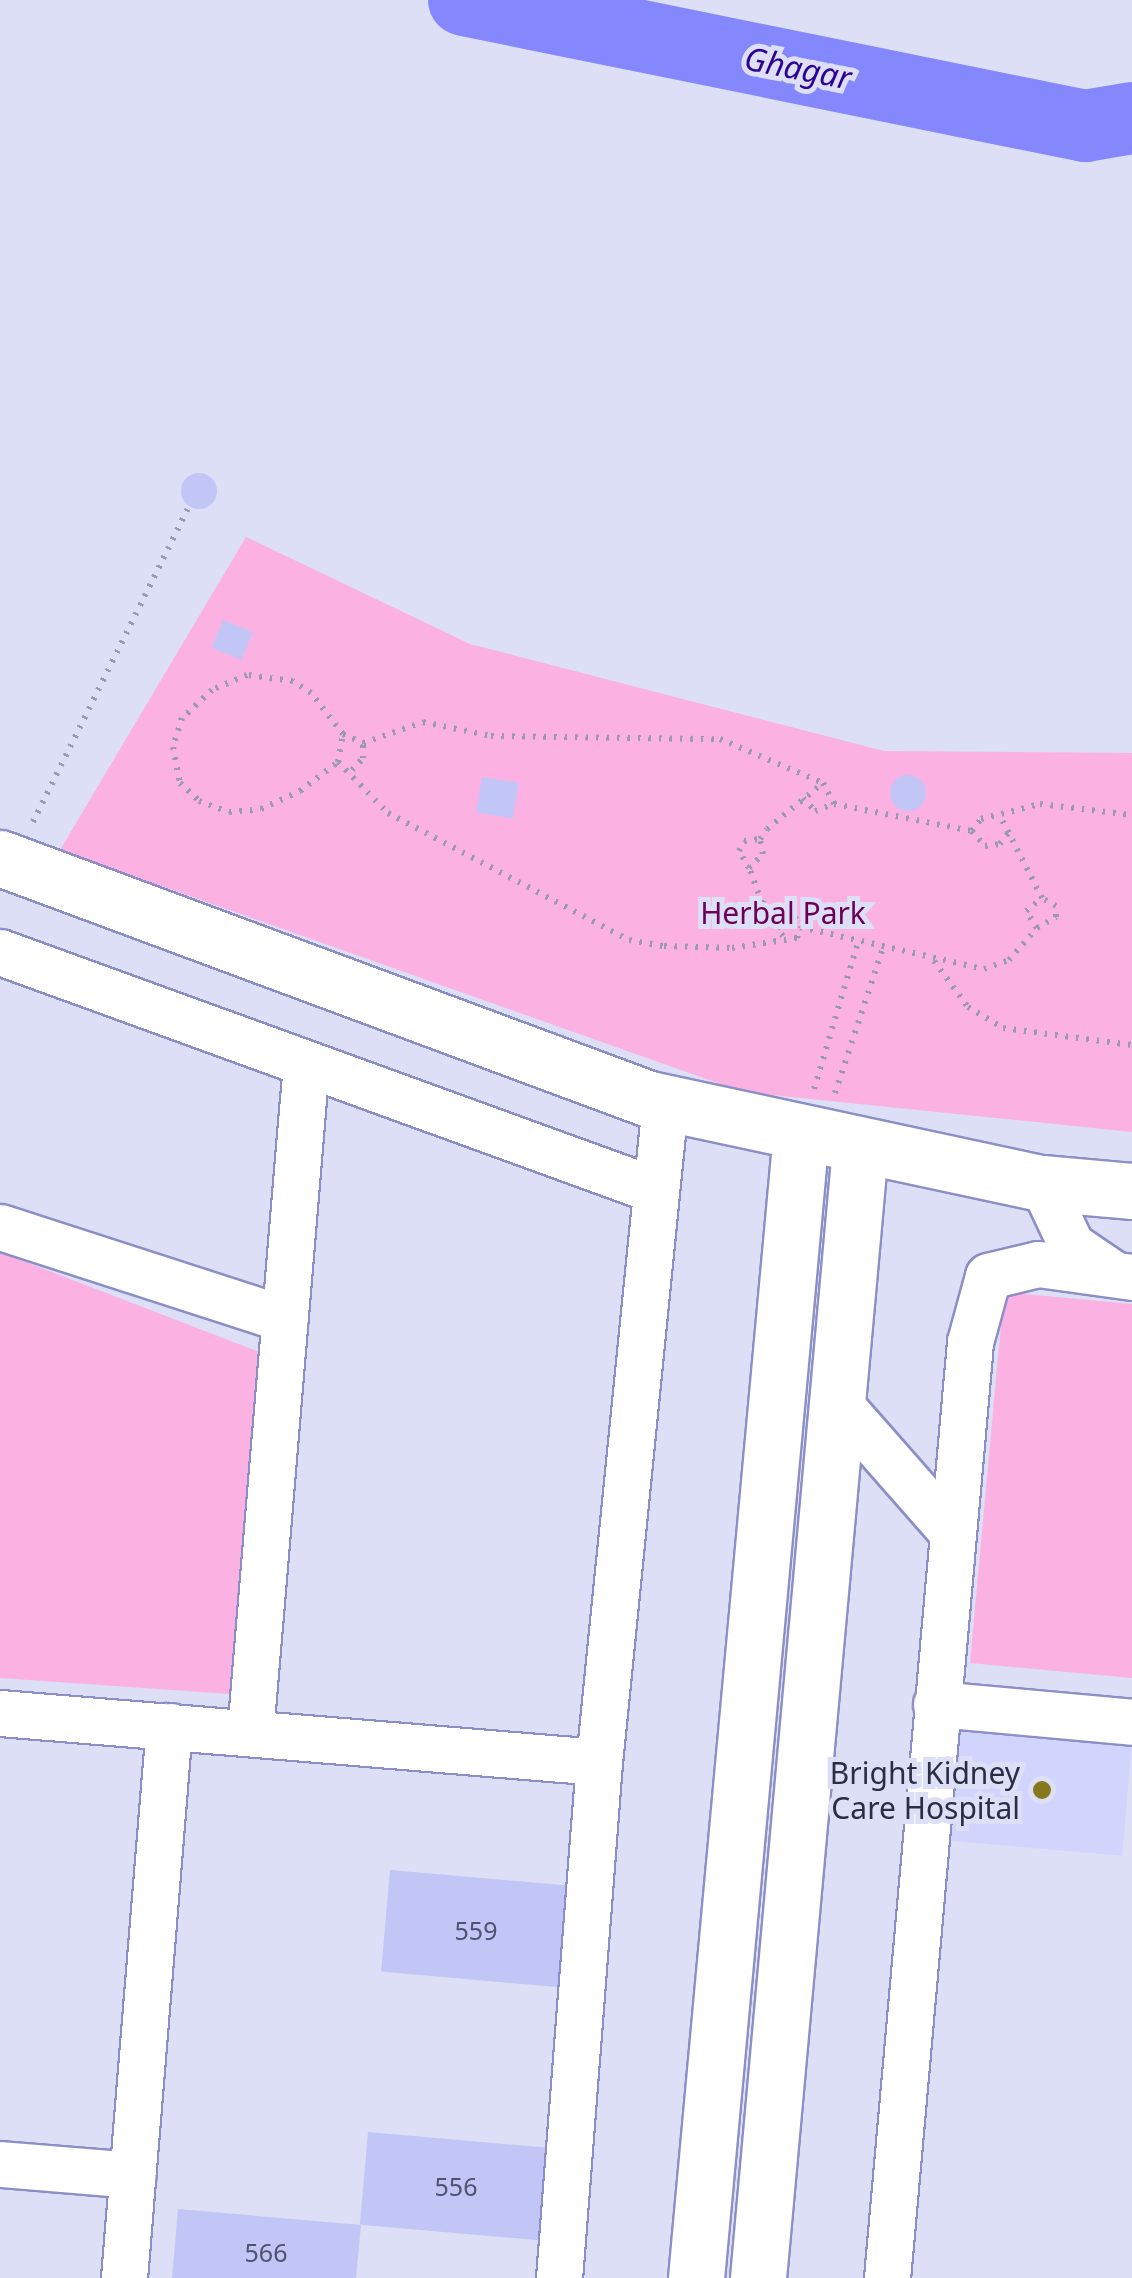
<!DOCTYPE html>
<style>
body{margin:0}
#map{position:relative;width:1132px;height:2278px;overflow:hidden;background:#dcdff6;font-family:"Noto Sans",sans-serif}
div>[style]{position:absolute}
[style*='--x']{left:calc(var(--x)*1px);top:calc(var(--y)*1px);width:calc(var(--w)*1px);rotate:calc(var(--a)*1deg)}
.built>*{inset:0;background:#d1d5fd;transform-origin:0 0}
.green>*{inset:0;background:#fcb1e3}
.river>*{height:72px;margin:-36px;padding:0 36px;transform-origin:36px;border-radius:36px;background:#8588fc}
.building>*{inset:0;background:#c1c6f6;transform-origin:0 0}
.round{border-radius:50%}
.path>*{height:6px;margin-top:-3px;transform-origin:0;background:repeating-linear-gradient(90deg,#989ab1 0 2.5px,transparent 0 10.5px)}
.roads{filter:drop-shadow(2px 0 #8b8fc6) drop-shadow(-2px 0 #8b8fc6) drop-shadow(0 2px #8b8fc6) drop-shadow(0 -2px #8b8fc6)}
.minor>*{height:45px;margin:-22.5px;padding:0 22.5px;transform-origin:22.5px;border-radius:22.5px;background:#fff}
.tertiary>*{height:55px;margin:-27.5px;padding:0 27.5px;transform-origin:27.5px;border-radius:27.5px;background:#fff}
.dots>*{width:28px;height:28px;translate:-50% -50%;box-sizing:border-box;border:5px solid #dcdff6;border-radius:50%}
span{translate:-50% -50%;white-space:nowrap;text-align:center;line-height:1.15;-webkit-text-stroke:10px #dcdff6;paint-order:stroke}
.number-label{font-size:25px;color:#505370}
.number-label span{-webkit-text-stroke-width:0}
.park-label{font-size:30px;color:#6d0056}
.poi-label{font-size:30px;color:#2b2d44}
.right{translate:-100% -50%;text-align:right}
.water-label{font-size:32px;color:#2e0195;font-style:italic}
</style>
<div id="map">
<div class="built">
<div style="left:958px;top:1724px;width:175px;height:117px;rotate:5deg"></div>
</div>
<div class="green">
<div style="clip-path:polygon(246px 537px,470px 644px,884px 751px,1132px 753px,1132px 1132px,743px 1092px,60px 850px)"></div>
<div style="clip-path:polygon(0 1252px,259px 1352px,230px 1694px,0 1678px)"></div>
<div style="clip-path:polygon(1004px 1292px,1132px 1304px,1132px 1678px,970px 1663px)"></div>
</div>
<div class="river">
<div style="--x:464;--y:0;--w:634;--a:11.47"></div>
<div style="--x:1085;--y:126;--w:48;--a:-9.7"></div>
</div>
<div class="building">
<div class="round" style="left:181px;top:473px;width:36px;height:36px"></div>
<div style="left:223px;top:620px;width:32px;height:30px;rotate:22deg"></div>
<div class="round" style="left:890px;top:775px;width:36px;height:36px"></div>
<div style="left:482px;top:777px;width:37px;height:36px;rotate:9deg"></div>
<div style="left:390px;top:1870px;width:183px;height:102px;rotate:5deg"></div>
<div style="left:368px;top:2132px;width:184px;height:93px;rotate:5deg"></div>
<div style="clip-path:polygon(178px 2209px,361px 2225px,356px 2278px,172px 2278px)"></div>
</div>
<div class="path">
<div style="--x:343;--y:734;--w:22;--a:24"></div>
<div style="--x:363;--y:743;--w:64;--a:-19.3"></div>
<div style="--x:423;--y:722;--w:69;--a:11.6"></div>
<div style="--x:491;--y:736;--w:229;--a:0.8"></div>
<div style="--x:720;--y:739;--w:112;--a:23.1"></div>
<div style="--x:823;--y:783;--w:24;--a:62"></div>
<div style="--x:834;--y:804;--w:141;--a:11.1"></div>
<div style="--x:972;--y:831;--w:15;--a:-53"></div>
<div style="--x:981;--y:819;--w:61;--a:-14.3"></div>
<div style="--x:1040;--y:804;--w:93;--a:6.8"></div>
<div style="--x:338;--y:762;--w:28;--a:-80"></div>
<div style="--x:343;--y:734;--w:52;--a:-128"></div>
<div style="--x:311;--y:693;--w:22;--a:-146"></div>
<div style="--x:293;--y:681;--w:46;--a:-172.6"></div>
<div style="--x:247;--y:675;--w:38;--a:157"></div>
<div style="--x:212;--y:690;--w:41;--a:137"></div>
<div style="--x:182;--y:718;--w:30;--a:107"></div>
<div style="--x:173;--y:747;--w:37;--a:79"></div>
<div style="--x:180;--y:783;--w:26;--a:43"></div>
<div style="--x:199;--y:801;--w:32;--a:20"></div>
<div style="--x:229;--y:812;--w:32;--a:-5"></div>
<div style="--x:261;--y:809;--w:43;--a:-24.8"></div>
<div style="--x:300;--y:791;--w:48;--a:-37.3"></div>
<div style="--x:338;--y:762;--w:71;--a:45.6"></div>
<div style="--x:388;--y:813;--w:272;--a:27.8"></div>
<div style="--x:629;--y:940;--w:36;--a:10"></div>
<div style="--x:664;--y:946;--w:68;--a:1.7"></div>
<div style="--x:732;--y:948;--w:66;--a:-8.7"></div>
<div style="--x:797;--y:938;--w:11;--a:-75"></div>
<div style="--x:800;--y:927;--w:189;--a:12.9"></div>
<div style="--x:984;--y:969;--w:27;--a:-20"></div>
<div style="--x:1009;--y:960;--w:43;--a:-48.8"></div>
<div style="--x:1037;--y:928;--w:20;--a:-123"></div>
<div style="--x:1026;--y:911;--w:21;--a:-39"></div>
<div style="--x:1042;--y:898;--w:90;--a:-117.1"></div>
<div style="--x:352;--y:770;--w:16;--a:-47"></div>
<div style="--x:363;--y:758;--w:15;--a:-90"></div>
<div style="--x:803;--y:798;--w:18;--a:47"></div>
<div style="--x:815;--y:811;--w:20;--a:-20"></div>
<div style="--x:33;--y:822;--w:352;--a:-63.7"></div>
<div style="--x:972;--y:831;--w:20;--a:49"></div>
<div style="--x:985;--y:846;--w:15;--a:-8"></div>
<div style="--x:1000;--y:844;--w:15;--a:-53"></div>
<div style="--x:749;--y:868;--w:20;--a:-120"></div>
<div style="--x:739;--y:851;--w:11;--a:-63"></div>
<div style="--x:744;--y:841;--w:16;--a:-7"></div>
<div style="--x:783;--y:915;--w:12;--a:9"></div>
<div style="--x:795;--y:917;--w:11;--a:63"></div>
<div style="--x:1037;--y:928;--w:22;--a:-30"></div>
<div style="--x:1056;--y:917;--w:11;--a:-90"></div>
<div style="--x:1056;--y:906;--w:16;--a:-150"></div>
<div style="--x:783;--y:936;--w:9;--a:-131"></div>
<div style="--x:777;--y:929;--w:15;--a:-67"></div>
<div style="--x:783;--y:915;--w:24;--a:-150"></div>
<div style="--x:762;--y:903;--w:37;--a:-110"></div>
<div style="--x:749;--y:868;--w:20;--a:-45"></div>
<div style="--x:763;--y:854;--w:15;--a:-101"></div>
<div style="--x:760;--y:839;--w:12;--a:-55"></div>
<div style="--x:767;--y:829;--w:72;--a:-39.4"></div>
<div style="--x:934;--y:961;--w:57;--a:53.5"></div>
<div style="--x:968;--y:1007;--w:41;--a:31"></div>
<div style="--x:1003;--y:1028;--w:130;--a:7.5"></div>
<div style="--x:814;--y:1089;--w:153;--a:-73.3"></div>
<div style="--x:835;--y:1093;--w:153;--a:-71.7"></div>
</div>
<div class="roads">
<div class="minor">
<div style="--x:0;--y:952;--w:697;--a:19.97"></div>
<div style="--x:1042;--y:1183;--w:68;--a:64.9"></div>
<div style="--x:1071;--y:1245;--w:52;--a:34"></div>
<div style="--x:0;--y:1227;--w:299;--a:17.9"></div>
<div style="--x:836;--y:1400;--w:176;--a:48.7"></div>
<div style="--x:936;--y:1704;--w:197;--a:5.2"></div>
<div style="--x:0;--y:1713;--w:601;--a:4.68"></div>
<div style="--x:599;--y:1762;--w:518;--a:94.43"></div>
<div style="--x:250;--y:1733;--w:671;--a:-85.22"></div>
<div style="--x:599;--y:1762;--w:662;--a:-84.28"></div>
<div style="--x:0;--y:2164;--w:133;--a:4.7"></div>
<div style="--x:124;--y:2278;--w:554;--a:-85.34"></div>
<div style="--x:887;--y:2278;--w:940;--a:-84.93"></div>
<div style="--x:970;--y:1342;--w:68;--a:-74.7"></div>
<div style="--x:988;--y:1276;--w:51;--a:-13.5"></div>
<div style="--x:1038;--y:1264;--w:95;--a:7.9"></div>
</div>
<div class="tertiary">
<div style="--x:0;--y:858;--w:692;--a:20.37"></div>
<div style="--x:649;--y:1099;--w:402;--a:12.1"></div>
<div style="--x:1042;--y:1183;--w:90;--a:5.1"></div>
<div style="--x:696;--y:2278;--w:1149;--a:-84.76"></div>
<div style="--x:758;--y:2278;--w:1135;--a:-84.84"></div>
</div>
</div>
<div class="dots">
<div style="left:1042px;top:1790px;background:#86781c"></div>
</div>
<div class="number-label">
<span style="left:476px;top:1930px">559</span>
<span style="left:456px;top:2186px">556</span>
<span style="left:266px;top:2252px">566</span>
</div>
<div class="park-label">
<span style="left:783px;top:913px">Herbal Park</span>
</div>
<div class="poi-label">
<span class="right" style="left:1020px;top:1790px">Bright Kidney<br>Care Hospital</span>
</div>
<div class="water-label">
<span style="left:798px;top:68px;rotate:11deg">Ghagar</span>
</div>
</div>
